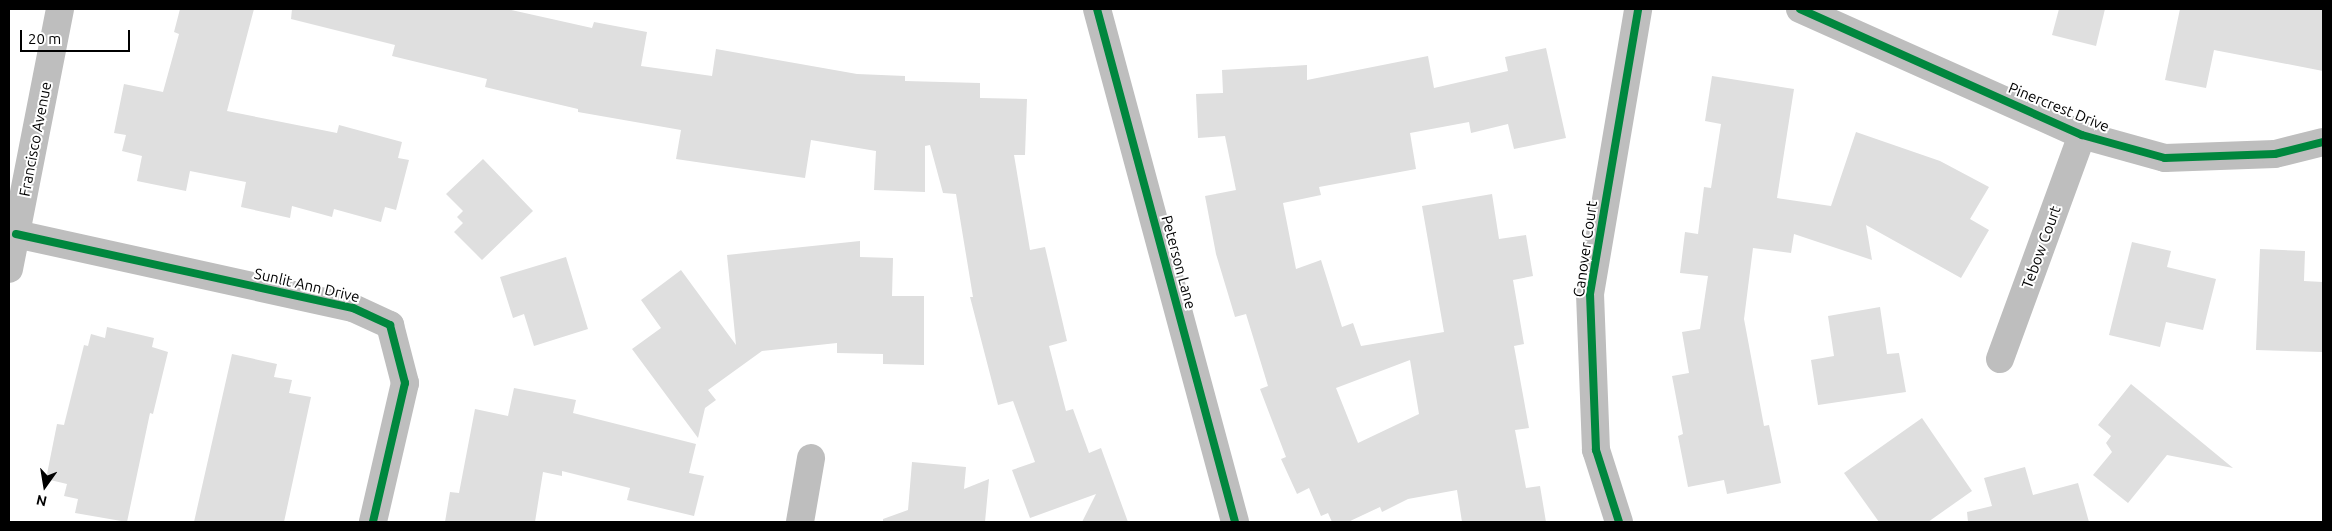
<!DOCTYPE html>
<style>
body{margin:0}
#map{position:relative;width:2332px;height:531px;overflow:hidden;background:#fff;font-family:Ubuntu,sans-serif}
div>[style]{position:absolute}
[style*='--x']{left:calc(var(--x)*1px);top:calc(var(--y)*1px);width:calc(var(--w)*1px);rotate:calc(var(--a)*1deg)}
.building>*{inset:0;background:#dfdfdf}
.minor>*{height:28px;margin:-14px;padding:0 14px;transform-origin:14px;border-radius:14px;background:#bebebe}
.cycleway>*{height:8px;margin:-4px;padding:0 4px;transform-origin:4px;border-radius:4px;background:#00873e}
span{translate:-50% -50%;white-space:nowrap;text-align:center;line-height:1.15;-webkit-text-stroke:4px #fff;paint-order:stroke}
.street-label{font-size:15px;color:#000}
.frame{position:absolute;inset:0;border:10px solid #000;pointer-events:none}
.north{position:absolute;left:20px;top:461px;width:50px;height:50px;-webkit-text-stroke:4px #fff;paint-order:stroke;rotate:193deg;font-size:14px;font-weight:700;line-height:20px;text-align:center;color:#000}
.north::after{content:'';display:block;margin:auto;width:18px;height:22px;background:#000;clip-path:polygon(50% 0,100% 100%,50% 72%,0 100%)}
.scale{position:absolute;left:20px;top:30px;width:110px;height:22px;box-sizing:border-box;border:2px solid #000;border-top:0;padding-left:6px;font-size:15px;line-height:18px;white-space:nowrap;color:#000;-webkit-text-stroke:4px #fff;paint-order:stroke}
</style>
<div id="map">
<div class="building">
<div style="clip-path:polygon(180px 9px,254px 9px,227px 111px,337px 133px,339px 125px,402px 142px,398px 158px,409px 160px,396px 210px,385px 207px,381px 222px,334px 209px,332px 217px,292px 206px,290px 218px,241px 207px,246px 182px,190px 171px,186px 191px,137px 181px,142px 156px,122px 151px,126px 135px,114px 133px,124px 84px,163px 92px,179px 34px,174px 32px)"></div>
<div style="clip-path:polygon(292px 9px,507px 9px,592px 28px,594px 22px,647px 32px,641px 66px,712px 76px,716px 49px,857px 74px,905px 76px,905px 81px,980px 83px,980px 98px,1027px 99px,1025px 155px,1014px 155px,1030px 250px,1045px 247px,1067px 341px,1049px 346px,1066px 411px,1073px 409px,1089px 453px,1101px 448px,1128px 522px,1082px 522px,1096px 494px,1030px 518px,1012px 470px,1035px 462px,1013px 401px,998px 405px,970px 297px,973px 297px,956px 194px,943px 193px,930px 145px,925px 146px,925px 192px,874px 190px,876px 151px,811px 140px,805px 178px,676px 159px,681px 130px,578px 112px,578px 109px,485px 87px,487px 79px,392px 56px,395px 45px,291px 19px)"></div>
<div style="clip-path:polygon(2059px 9px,2105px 9px,2096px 46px,2052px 35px)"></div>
<div style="clip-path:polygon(2180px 9px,2323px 9px,2323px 71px,2214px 50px,2206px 88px,2165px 80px)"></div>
<div style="clip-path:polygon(evenodd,1546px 48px,1566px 138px,1514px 149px,1508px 124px,1471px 133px,1469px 122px,1410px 133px,1416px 169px,1319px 187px,1321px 195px,1283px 203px,1296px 269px,1321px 260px,1342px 327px,1353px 323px,1361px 346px,1444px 332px,1422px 206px,1492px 194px,1499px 239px,1526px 235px,1533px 276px,1513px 280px,1524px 344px,1514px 346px,1529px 428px,1515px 430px,1526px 488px,1540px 486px,1546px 522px,1462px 522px,1457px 490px,1408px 499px,1382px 512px,1380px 507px,1348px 522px,1332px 522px,1328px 513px,1321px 516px,1309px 488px,1297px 494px,1281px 459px,1286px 457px,1260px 389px,1268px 386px,1246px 314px,1235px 317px,1216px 254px,1205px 196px,1236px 190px,1225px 136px,1198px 138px,1196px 94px,1223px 93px,1222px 70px,1307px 65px,1307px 80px,1428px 56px,1434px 88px,1508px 71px,1505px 57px,1546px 48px,1410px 360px,1419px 414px,1358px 443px,1336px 388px,1410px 360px)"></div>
<div style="clip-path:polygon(1712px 76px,1794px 89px,1777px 198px,1831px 206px,1856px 132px,1940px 161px,1989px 187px,1970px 219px,1989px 230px,1961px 278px,1866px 225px,1872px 260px,1794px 234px,1791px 253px,1753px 248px,1744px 319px,1764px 426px,1769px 425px,1781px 483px,1727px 494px,1724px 480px,1688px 487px,1678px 436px,1683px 434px,1672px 376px,1689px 373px,1682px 332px,1700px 329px,1708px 276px,1680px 273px,1685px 232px,1698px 234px,1704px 187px,1711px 188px,1721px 124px,1705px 121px)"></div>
<div style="clip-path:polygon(483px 159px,533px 211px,482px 260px,454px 232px,463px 223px,457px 217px,463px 211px,446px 194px)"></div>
<div style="clip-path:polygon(860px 241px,860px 257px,893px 258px,892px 296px,924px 296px,924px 365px,883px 364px,883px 354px,837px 353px,837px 343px,762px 351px,708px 390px,716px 400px,705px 408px,698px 438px,632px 349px,661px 328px,641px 300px,681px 270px,736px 345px,727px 255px)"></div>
<div style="clip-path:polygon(2132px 242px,2171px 251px,2167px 267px,2216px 279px,2203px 330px,2166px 322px,2160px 347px,2109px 335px)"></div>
<div style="clip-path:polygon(2260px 249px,2305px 251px,2304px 281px,2323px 282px,2323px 352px,2256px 350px)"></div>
<div style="clip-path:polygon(566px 257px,588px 329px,534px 346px,524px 314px,513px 318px,500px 277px)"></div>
<div style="clip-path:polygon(1880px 307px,1887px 354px,1899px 353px,1906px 392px,1818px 405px,1811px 360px,1834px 356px,1828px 316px)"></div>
<div style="clip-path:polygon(107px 327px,154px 338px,152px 347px,168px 352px,153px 414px,150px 413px,127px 522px,75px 513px,78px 499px,64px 496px,67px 484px,46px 479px,57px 424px,64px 425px,84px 345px,88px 346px,91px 334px,105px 338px)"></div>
<div style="clip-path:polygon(232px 354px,277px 364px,274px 377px,292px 380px,289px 393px,311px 397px,284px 522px,194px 522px)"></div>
<div style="clip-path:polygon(2131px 384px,2233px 468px,2167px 455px,2128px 503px,2093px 475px,2112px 452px,2106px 443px,2111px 436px,2098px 425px)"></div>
<div style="clip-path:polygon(514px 388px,576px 400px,573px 413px,696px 444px,689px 473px,704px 476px,694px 516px,627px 500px,630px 488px,562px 471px,562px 476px,543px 472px,535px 522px,445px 522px,450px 492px,459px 493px,475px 409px,508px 416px)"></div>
<div style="clip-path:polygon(1922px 418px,1972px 491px,1928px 522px,1879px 522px,1844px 473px)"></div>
<div style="clip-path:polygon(912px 462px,966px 467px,964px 489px,989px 479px,985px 522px,883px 522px,883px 519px,908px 510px)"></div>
<div style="clip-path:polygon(2025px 467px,2033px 495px,2078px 483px,2089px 522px,1968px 522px,1967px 512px,1992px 506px,1984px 478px)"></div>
</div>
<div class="minor">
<div style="--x:1097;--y:9;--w:531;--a:74.94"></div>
<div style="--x:1800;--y:9;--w:309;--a:24.1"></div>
<div style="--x:2082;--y:135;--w:86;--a:15.5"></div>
<div style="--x:2165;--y:158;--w:110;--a:-2.1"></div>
<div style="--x:2275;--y:154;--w:49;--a:-14"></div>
<div style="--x:16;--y:234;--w:345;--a:12.4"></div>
<div style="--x:353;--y:308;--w:41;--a:24.7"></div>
<div style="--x:390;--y:325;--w:60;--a:75.5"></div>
<div style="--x:405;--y:383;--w:143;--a:103"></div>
<div style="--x:9;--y:269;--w:265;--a:-78.9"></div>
<div style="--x:2000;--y:359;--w:239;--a:-69.9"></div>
<div style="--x:800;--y:522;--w:65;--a:-80.2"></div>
<div style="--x:1619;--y:522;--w:76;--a:-107.7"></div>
<div style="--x:1596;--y:450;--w:156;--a:-92.2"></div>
<div style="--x:1590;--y:294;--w:289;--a:-80.4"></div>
</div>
<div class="cycleway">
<div style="--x:1097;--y:9;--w:531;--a:74.94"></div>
<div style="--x:1800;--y:9;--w:309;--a:24.1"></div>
<div style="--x:2082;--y:135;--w:86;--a:15.5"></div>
<div style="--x:2165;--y:158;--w:110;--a:-2.1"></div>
<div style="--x:2275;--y:154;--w:49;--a:-14"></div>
<div style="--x:16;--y:234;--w:345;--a:12.4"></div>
<div style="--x:353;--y:308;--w:41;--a:24.7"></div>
<div style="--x:390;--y:325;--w:60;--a:75.5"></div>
<div style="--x:405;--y:383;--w:143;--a:103"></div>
<div style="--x:1619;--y:522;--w:76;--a:-107.7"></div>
<div style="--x:1596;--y:450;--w:156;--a:-92.2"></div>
<div style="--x:1590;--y:294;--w:289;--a:-80.4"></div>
</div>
<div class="street-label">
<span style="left:2059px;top:107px;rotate:22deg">Pinercrest Drive</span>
<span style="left:35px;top:139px;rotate:-79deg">Francisco Avenue</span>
<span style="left:2041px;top:247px;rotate:-70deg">Tebow Court</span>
<span style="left:1585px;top:249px;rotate:-82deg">Canover Court</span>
<span style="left:1179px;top:262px;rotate:75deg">Peterson Lane</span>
<span style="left:307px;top:285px;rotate:13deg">Sunlit Ann Drive</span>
</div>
<div class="frame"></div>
<div class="north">N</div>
<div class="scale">20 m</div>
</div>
